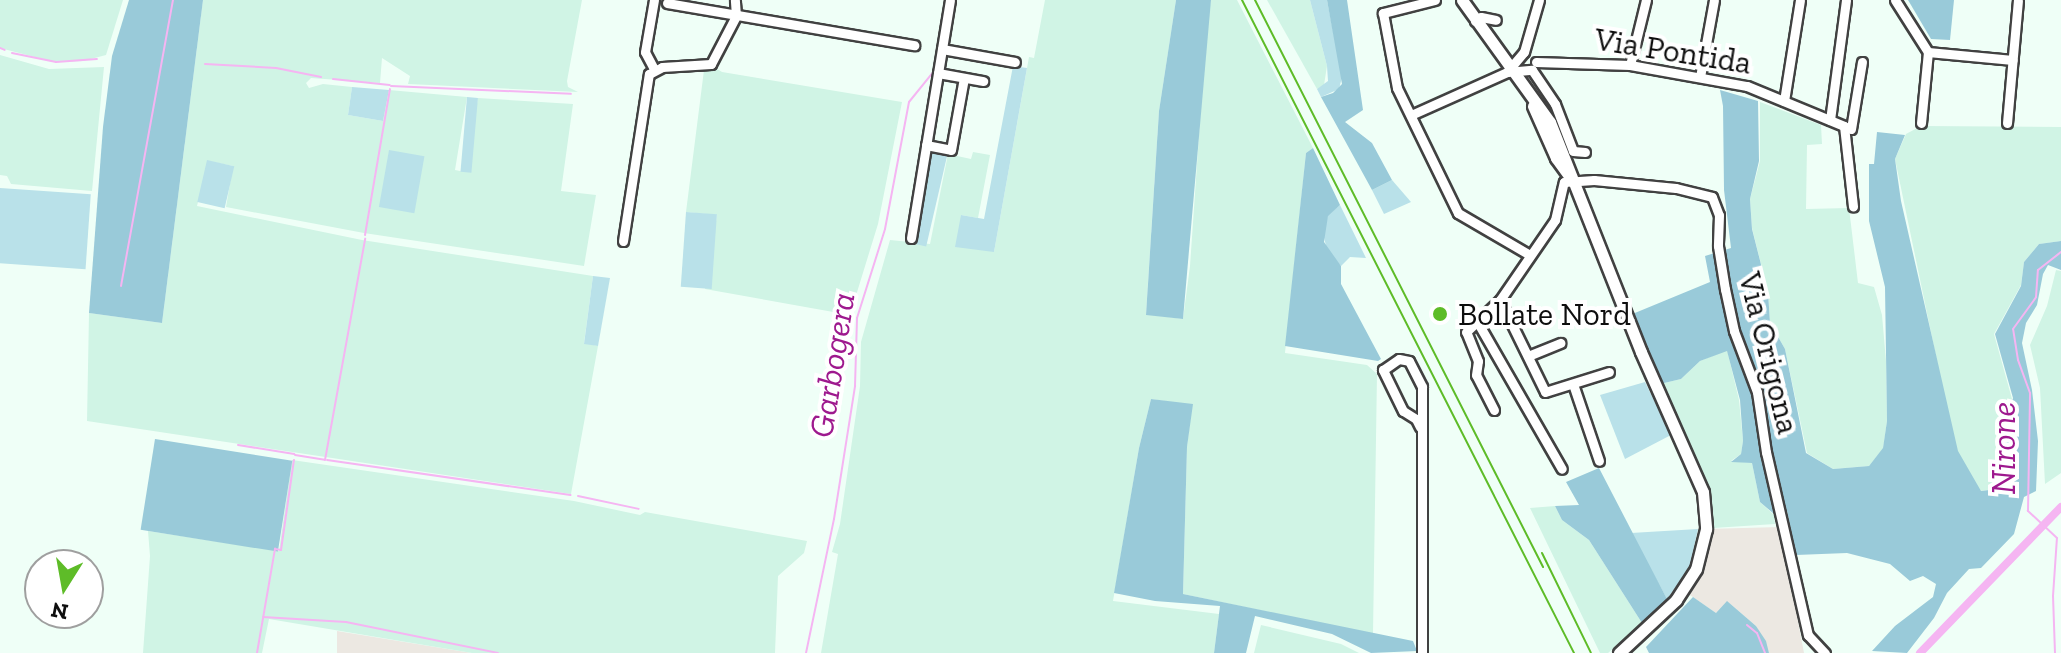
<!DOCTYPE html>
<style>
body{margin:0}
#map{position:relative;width:2061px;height:653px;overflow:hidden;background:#effff7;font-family:"Zilla Slab",serif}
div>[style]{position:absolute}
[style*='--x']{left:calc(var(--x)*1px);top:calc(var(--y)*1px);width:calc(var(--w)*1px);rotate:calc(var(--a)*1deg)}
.industrial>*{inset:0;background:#ece8e2}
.farmland>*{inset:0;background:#d0f4e5}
.green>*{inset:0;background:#b9e1e9;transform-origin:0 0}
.forest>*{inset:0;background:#99cad9;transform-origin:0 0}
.stream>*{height:2px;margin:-1px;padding:0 1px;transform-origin:1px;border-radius:1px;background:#f5b5f2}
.canal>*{height:8px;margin:-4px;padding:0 4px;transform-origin:4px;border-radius:4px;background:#f5b5f2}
.roads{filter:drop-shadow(2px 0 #414141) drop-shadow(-2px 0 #414141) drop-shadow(0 2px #414141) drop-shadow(0 -2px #414141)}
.minor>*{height:9px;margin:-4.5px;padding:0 4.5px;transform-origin:4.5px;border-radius:4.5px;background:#fff}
.tertiary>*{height:11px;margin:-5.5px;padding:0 5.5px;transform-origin:5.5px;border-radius:5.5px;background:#fff}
.rail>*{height:2px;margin:-1px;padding:0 1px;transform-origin:1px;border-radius:1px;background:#5ebc28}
.dots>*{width:22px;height:22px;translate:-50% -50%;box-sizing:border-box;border:4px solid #fff;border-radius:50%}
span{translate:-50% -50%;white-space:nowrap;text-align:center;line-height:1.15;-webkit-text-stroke:8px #fff;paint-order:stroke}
.street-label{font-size:32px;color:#0e0e0e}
.poi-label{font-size:32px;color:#0e0e0e}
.left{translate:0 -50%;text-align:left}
.water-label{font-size:34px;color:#9e198e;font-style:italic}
.north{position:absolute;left:24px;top:549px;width:80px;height:80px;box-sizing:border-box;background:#fff;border:2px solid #9f9f9f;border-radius:50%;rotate:191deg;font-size:22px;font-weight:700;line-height:32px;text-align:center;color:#0e0e0e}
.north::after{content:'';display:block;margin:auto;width:28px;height:36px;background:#5ebc28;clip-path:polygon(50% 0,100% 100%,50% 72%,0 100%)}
</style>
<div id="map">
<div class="industrial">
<div style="clip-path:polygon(1780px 527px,1804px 653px,1769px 653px,1756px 626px,1728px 602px,1716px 613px,1684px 591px,1706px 529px)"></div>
<div style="clip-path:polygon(337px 631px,472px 653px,337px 653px)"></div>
</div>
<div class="farmland">
<div style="clip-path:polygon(0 0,123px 0,106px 55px,83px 61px,54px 62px,0 48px)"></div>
<div style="clip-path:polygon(203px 0,582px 0,567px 81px,568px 87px,578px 92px,408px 84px,410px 76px,382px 58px,380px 83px,311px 78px,306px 83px,309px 88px,323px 84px,352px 87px,348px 115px,383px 121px,389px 90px,467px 97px,455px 170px,465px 172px,478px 98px,573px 104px,561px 191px,596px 195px,584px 266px,364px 233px,226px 207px,233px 166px,208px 161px,197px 206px,362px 240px,593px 276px,584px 343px,598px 346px,571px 494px,87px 421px,89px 313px,162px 323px)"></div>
<div style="clip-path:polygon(1045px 0,1176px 0,1159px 111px,1146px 314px,1183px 319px,1190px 266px,1207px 19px,1211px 0,1237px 0,1313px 148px,1306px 153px,1285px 353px,1367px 365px,1377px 374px,1373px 634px,1183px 594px,1187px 447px,1192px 405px,1151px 399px,1139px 448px,1113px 601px,1219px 614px,1214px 653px,821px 653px,838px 554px,832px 552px,840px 524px,860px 386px,861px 342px,890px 240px,930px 244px,948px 154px,971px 159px,973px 152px,990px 155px,978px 218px,961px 215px,994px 252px,1029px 57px,1034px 58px)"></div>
<div style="clip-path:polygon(1267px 0,1310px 0,1327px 66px,1324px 85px,1317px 89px)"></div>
<div style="clip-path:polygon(0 55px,49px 69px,104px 67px,92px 191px,11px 184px,7px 176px,0 175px)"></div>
<div style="clip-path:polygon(714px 67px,722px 72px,902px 102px,878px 224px,850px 315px,705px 289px,717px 215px,686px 212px,704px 70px)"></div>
<div style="clip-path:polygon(1760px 102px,1821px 125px,1822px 144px,1807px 145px,1806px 209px,1849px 208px,1858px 283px,1874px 287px,1882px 315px,1886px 361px,1887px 421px,1883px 449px,1869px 466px,1833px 469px,1807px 453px,1785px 349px,1770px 323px,1768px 292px,1752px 228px,1750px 199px,1760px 161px)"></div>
<div style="clip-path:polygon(1921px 126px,2061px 127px,2061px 241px,2039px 244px,2024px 262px,2021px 285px,1994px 334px,2012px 399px,2006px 424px,2008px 474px,1998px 489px,1980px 491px,1957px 451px,1944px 395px,1895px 159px,1906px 134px)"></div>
<div style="clip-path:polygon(2056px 270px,2061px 271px,2061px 473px,2045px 484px,2040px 388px,2030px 345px,2047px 306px)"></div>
<div style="clip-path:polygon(1727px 350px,1739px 400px,1743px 441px,1741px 454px,1731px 461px,1752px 463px,1760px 502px,1774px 515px,1775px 524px,1713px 528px,1705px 478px,1660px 384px,1681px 379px,1700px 361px)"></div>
<div style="clip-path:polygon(292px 460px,574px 501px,640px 515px,645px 512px,807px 541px,804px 553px,778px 576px,775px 653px,472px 653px,269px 619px,262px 653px,143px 653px,150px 556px,148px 531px,279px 551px)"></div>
<div style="clip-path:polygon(1555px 506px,1562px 520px,1589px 540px,1642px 623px,1608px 653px,1600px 653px,1530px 508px)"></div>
<div style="clip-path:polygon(1261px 625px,1341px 644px,1359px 653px,1254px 653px)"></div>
</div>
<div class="green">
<div style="clip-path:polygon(1310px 0,1327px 0,1342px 77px,1339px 89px,1321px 97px,1317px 89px,1328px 81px,1327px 66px)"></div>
<div style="clip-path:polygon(1013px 66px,1027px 68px,994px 252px,955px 247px,961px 215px,984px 219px)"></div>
<div style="clip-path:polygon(352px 87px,389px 90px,383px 121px,348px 115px)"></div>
<div style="left:467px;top:97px;width:11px;height:75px;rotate:5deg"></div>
<div style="left:389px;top:150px;width:36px;height:58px;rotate:10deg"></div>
<div style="left:930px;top:150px;width:18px;height:95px;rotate:13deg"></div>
<div style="left:207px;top:160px;width:28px;height:43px;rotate:13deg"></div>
<div style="clip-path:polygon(1392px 180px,1411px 202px,1384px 214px,1372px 190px)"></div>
<div style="left:0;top:188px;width:91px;height:75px;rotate:4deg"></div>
<div style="clip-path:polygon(1340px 205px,1366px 258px,1350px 257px,1341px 266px,1327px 250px,1323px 233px,1328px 215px)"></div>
<div style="left:686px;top:212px;width:31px;height:75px;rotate:4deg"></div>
<div style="clip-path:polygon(593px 276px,610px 278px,598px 346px,584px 344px)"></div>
<div style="clip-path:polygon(1645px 382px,1671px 435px,1625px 459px,1600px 395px)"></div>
<div style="clip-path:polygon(1698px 529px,1689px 569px,1667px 599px,1631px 533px)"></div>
</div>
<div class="forest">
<div style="clip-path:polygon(129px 0,203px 0,162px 323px,89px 313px,103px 127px,112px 56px)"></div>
<div style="clip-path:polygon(1176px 0,1211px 0,1183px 319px,1146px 315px,1159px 111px)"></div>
<div style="clip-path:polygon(1327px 0,1347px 0,1363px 110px,1345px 122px,1372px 143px,1392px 180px,1372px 190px,1321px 97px,1333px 93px,1342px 84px)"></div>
<div style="clip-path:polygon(1908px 0,1954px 0,1950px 40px,1931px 39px)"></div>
<div style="clip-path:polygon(1720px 90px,1758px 101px,1759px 161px,1750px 199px,1752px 229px,1768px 292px,1770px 323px,1785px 349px,1806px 453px,1833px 469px,1869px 466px,1883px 448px,1887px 421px,1885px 287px,1869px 221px,1869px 164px,1874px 164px,1877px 132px,1905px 135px,1895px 159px,1901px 201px,1958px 451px,1981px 491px,1997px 489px,2009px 474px,2006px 424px,2013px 398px,1995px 334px,2021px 286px,2024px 262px,2039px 244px,2061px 241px,2061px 270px,2048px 265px,2043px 274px,2037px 305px,2026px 323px,2022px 343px,2032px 390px,2038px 441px,2036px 491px,2024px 497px,2014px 534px,1981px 568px,1969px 569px,1947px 593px,1934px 618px,1907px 653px,1872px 651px,1895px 626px,1933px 597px,1936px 584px,1923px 576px,1910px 581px,1890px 564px,1847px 553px,1796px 555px,1787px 511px,1774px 514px,1760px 502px,1752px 463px,1731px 462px,1741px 454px,1743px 441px,1740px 400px,1727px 351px,1700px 361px,1681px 379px,1660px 384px,1630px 315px,1710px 282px,1705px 256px,1731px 248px,1724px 190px,1723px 106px)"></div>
<div style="clip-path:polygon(1313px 148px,1340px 205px,1328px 216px,1324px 242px,1341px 266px,1341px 284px,1381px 359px,1378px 361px,1285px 346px,1306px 153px)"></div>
<div style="clip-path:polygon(1151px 399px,1193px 404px,1187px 447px,1183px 594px,1413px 641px,1417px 651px,1371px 653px,1332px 634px,1255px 616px,1246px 653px,1214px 653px,1220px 606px,1155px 601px,1114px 593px,1139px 448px)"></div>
<div style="left:155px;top:439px;width:139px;height:92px;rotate:9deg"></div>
<div style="clip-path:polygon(1599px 468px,1667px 599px,1642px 623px,1589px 540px,1562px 520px,1555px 506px,1579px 505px,1566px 482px)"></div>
<div style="clip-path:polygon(1693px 597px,1716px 613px,1727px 601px,1756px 626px,1766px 641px,1769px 653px,1649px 653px,1646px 647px)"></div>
</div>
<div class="stream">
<div style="--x:0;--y:48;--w:5;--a:22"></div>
<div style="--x:12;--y:53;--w:45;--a:11.6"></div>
<div style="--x:56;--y:62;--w:41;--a:-4.2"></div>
<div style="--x:205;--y:64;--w:71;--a:3.2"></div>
<div style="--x:276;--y:68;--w:46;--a:11.3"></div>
<div style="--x:333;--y:79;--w:57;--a:6"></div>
<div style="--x:391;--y:86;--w:180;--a:2.5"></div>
<div style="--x:365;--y:235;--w:148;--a:-80.3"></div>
<div style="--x:121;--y:286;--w:291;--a:-79.7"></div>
<div style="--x:238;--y:445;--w:57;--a:9.1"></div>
<div style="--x:295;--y:455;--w:30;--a:9"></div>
<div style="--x:325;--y:460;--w:225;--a:-79.7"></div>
<div style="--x:327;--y:460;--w:246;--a:8.2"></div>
<div style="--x:578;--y:496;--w:62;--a:12"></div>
<div style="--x:263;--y:617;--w:83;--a:3.4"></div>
<div style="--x:346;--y:622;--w:155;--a:11.5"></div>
<div style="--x:1747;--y:625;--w:13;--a:39"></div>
<div style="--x:1757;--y:633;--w:22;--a:68"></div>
<div style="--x:257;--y:653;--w:106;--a:-80.2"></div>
<div style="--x:275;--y:549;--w:6;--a:9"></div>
<div style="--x:281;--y:550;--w:91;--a:-81.8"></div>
<div style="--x:806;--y:653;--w:137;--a:-78.2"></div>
<div style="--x:834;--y:519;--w:135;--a:-81"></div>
<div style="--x:855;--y:386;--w:68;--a:-88.3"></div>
<div style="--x:857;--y:318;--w:93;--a:-72.5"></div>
<div style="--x:885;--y:229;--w:129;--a:-79.3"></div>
<div style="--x:909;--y:102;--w:40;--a:-51"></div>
<div style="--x:2055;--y:653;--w:57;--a:-92"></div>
<div style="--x:2053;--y:596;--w:58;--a:-86.1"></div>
<div style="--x:2057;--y:538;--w:40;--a:-137"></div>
<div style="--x:2028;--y:511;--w:118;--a:-89"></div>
<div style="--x:2030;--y:393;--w:35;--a:-110"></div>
<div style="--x:2018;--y:360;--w:31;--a:-99"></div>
<div style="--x:2013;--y:329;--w:39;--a:-54"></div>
<div style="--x:2036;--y:297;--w:27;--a:-86"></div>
<div style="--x:2038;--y:270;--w:29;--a:-38"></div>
</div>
<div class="canal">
<div style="--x:1920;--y:653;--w:203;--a:-46"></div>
</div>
<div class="roads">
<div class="minor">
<div style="--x:1435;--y:0;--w:54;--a:166"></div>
<div style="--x:1383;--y:13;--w:76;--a:79.4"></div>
<div style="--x:1397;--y:88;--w:139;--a:64"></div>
<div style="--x:1458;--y:213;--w:83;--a:30.3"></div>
<div style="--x:1895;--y:0;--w:62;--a:57.6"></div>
<div style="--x:667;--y:3;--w:251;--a:9.7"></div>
<div style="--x:1475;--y:21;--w:7;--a:-34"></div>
<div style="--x:1481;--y:17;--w:15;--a:11"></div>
<div style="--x:942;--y:49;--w:74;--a:10.1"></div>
<div style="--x:1928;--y:52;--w:85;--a:5.4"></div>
<div style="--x:1536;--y:62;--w:94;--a:1.8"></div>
<div style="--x:1630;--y:65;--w:119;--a:10.2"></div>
<div style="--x:1747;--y:86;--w:105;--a:22.4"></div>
<div style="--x:1844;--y:126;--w:81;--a:83.6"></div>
<div style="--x:1630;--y:65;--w:67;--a:-76.2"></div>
<div style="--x:654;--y:69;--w:19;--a:-118"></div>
<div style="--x:645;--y:52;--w:53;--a:-80.2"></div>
<div style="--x:1507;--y:72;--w:26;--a:-50"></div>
<div style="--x:1524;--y:52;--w:54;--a:-73.9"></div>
<div style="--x:938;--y:73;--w:46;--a:10.1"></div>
<div style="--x:1700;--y:77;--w:78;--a:-79.7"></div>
<div style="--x:1784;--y:101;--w:102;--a:-81"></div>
<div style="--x:1411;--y:115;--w:105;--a:-24.1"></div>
<div style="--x:1507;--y:72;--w:25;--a:-5"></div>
<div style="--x:1532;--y:70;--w:41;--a:55.9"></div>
<div style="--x:1555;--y:104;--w:50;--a:69"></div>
<div style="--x:1573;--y:151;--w:12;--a:5"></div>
<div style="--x:1830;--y:120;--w:121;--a:-82.4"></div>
<div style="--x:1921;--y:123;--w:71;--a:-84.4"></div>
<div style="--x:2007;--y:123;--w:123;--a:-84.9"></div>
<div style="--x:1851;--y:129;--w:68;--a:-80.7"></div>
<div style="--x:926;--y:145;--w:25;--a:11"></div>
<div style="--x:951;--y:150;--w:73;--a:-79.8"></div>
<div style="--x:911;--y:238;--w:241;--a:-80.7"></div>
<div style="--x:623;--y:241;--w:169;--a:-81.2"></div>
<div style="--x:649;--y:74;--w:15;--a:-28"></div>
<div style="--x:662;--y:67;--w:49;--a:-3.5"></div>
<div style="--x:711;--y:64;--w:54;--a:-62.5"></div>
<div style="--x:736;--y:16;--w:16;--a:-94"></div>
<div style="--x:1500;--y:300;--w:102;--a:63.9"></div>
<div style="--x:1545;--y:392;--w:67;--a:-17.4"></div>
<div style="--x:1478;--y:323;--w:168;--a:60.1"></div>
<div style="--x:1528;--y:356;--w:35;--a:-22"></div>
<div style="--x:1573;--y:384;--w:81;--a:71.3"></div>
<div style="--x:1494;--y:410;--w:39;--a:-117"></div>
<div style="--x:1476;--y:375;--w:14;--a:-82"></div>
<div style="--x:1478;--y:361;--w:31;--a:-112"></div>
<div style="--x:1466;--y:332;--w:47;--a:-43.3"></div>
<div style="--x:1500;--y:300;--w:97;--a:-55.5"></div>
<div style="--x:1555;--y:220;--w:39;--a:-77"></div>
<div style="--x:1564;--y:182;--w:30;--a:-4"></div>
<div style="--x:1594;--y:180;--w:82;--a:5.6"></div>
<div style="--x:1676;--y:188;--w:37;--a:14"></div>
<div style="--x:1712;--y:197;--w:19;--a:69"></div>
<div style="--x:1719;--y:215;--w:31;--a:92"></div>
<div style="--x:1718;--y:246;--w:44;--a:80.8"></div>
<div style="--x:1725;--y:289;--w:43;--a:77.9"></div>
<div style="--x:1734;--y:331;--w:65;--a:69.3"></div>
<div style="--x:1757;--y:392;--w:61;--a:81.5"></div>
<div style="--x:1766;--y:452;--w:188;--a:77.1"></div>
<div style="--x:1808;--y:635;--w:25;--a:47"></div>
<div style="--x:1420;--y:427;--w:9;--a:-117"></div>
<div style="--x:1416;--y:419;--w:15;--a:-148"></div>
<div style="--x:1403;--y:411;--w:46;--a:-116"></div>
<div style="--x:1383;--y:370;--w:19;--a:-35"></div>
<div style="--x:1399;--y:359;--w:10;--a:11"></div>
<div style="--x:1409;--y:361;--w:29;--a:63"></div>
<div style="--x:1422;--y:387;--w:266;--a:90"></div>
</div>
<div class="tertiary">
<div style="--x:1462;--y:0;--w:150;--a:54.2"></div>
<div style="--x:1550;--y:122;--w:247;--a:68.4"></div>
<div style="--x:1641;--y:352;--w:153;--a:66.1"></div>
<div style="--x:1703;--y:492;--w:37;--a:85"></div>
<div style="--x:1706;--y:529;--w:41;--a:104"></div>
<div style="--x:1696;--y:569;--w:37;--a:123"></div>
<div style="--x:1676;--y:600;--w:78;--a:137.1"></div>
<div style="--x:1533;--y:106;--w:57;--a:66.1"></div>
<div style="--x:1556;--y:158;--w:22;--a:54"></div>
</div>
</div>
<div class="rail">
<div style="--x:1242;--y:0;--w:733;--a:63.05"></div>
<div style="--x:1255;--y:0;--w:636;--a:63.07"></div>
<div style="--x:1542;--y:553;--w:111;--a:63.9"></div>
</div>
<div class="dots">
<div style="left:1440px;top:314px;background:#5ebc28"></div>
</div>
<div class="street-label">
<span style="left:1673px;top:51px;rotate:9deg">Via Pontida</span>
<span style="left:1769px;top:353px;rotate:76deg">Via Origona</span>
</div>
<div class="poi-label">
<span class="left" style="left:1458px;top:314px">Bollate Nord</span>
</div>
<div class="water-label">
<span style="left:832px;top:365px;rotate:-81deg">Garbogera</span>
<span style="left:2004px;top:448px;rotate:-90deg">Nirone</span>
</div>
<div class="north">N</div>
</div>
